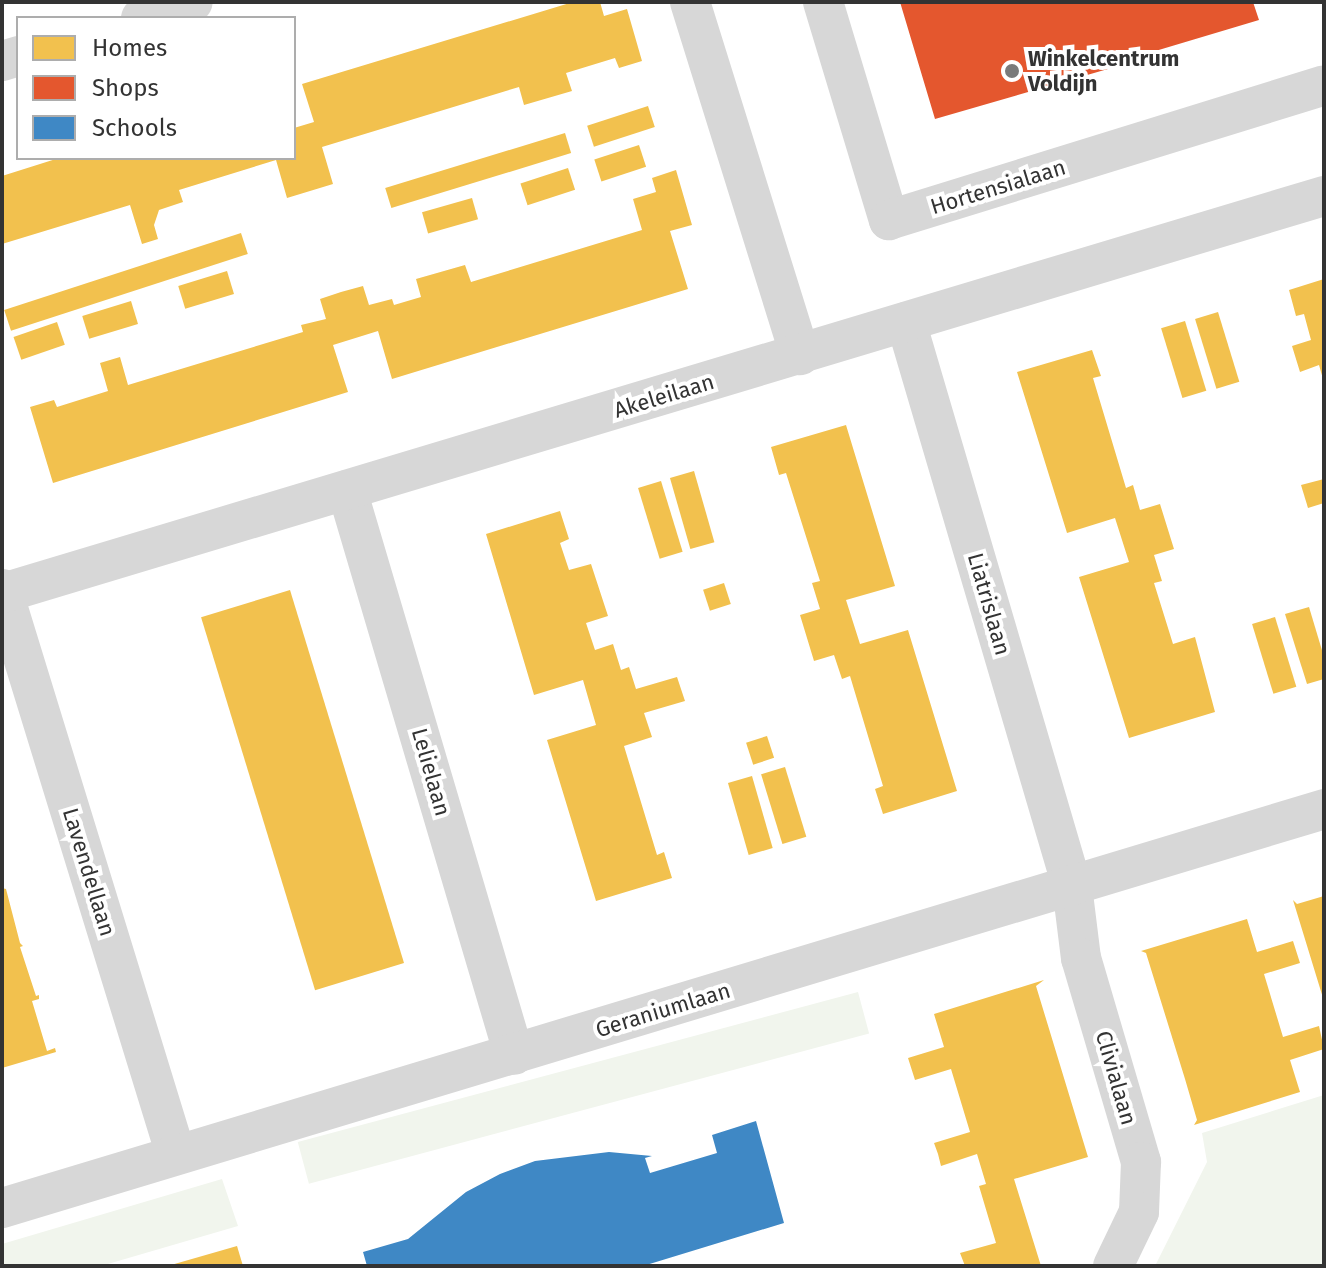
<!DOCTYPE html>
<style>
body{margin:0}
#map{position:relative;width:1326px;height:1268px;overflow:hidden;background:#fff;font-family:"Fira Sans",sans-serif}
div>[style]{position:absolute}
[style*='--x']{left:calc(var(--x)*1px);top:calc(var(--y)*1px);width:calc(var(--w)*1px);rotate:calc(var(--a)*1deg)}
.green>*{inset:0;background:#f1f5ed;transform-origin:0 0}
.homes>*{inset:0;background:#f2c14e;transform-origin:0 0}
.shops>*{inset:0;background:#e4572e}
.schools>*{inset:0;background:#3f88c5}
.street>*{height:40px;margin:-20px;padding:0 20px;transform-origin:20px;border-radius:20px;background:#d7d7d7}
.dots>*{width:22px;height:22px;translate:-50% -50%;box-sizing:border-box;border:4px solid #fff;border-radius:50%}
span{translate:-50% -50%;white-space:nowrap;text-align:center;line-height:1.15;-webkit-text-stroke:8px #fff;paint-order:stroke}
.poi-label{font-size:22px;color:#333;font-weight:700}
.left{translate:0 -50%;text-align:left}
.street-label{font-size:22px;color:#333}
.frame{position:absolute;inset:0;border:4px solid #333;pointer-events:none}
.legend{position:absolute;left:16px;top:16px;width:280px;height:144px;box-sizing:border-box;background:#fff;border:2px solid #adadad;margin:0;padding:10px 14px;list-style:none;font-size:24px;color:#333}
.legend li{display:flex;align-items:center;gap:16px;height:40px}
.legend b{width:40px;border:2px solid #adadad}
</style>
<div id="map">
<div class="green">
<div style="left:858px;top:992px;width:43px;height:580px;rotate:75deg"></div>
<div style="clip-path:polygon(1324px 1095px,1324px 1266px,1155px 1266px,1207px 1162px,1202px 1133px)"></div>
<div style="clip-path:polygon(222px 1179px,238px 1226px,101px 1266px,2px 1266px,2px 1244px)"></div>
</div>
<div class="homes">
<div style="clip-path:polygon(573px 2px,600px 2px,604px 16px,627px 9px,642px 61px,619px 68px,615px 58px,566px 73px,572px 91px,524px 105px,519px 87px,322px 147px,333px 184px,287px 198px,276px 160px,179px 190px,183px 202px,159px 210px,154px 225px,158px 239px,142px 244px,130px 205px,2px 244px,2px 176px,59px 158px,294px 158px,294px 128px,314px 122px,302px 84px)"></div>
<div style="left:648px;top:106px;width:22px;height:64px;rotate:72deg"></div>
<div style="left:565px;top:133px;width:21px;height:188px;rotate:73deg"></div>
<div style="left:639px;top:145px;width:23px;height:47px;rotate:72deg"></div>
<div style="left:568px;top:168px;width:23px;height:50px;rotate:72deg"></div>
<div style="clip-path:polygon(676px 170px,692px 225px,670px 231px,688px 289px,392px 379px,378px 331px,333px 345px,348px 392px,53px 483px,30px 407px,54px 400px,57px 407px,108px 391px,100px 363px,120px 357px,128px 385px,303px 332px,301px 325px,326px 319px,320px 299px,341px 292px,363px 286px,369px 305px,392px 299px,394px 305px,421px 297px,416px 279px,465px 265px,471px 282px,642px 230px,633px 199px,656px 192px,652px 178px)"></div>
<div style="left:472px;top:198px;width:22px;height:52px;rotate:74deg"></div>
<div style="left:241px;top:233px;width:22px;height:249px;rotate:72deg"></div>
<div style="left:227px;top:271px;width:24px;height:51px;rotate:73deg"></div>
<div style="clip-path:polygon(1324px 279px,1324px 379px,1323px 379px,1319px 365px,1300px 372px,1292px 346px,1311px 340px,1304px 314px,1296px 316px,1289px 290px)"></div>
<div style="left:131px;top:301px;width:24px;height:51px;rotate:73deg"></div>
<div style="left:1218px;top:312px;width:73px;height:24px;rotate:73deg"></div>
<div style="left:1185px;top:321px;width:73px;height:25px;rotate:73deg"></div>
<div style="left:57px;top:322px;width:24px;height:46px;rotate:71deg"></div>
<div style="clip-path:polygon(1092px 350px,1101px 376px,1093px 378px,1126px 488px,1133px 485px,1140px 510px,1160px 504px,1174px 549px,1154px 555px,1162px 581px,1154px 583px,1173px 644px,1195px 637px,1215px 712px,1129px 738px,1079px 577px,1129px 562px,1115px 518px,1067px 533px,1017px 372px)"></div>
<div style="clip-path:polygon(846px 425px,895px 586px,846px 600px,860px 644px,908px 630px,957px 791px,883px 814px,875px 789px,883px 786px,850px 676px,842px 679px,834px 655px,814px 661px,800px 615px,820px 609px,812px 583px,820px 581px,786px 473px,779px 475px,771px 447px)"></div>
<div style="left:694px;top:471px;width:74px;height:25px;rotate:74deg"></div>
<div style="clip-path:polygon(1324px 479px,1324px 503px,1308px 508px,1301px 485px)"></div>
<div style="left:661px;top:481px;width:74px;height:24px;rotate:73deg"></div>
<div style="clip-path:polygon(560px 511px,569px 539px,560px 543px,569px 570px,591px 564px,608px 616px,586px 623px,595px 650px,613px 644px,621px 670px,629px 667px,636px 689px,677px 677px,685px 701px,644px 713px,652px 737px,624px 746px,657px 855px,664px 852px,672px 878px,596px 901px,547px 740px,596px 725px,583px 680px,534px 695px,486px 534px)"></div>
<div style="left:724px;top:583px;width:22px;height:22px;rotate:72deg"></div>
<div style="left:290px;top:590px;width:390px;height:93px;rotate:73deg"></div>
<div style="clip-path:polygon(1309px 607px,1324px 657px,1324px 679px,1307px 684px,1285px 614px)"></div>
<div style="left:1275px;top:617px;width:73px;height:24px;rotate:73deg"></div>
<div style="left:767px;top:736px;width:23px;height:22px;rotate:72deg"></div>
<div style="left:785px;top:767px;width:73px;height:25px;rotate:73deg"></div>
<div style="left:752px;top:776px;width:75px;height:25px;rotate:74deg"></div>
<div style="clip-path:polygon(2px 888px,6px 889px,20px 943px,23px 946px,20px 947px,36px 996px,39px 995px,39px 999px,32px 1001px,47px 1051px,55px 1048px,56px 1052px,2px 1068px)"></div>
<div style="clip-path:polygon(1324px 896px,1324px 998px,1323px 998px,1293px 900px,1297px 904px)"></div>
<div style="clip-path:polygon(1247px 919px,1257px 952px,1293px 941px,1300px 963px,1264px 974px,1283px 1037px,1319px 1026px,1324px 1049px,1290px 1060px,1300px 1092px,1194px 1125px,1197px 1120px,1185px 1079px,1146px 953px,1141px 951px)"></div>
<div style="clip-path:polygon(1044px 980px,1036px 986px,1088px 1157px,1014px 1179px,1041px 1266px,965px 1266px,960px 1253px,996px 1243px,979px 1186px,986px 1184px,977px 1154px,941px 1166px,938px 1154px,934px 1143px,970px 1132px,951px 1069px,915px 1080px,908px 1058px,944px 1047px,934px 1014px)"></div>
<div style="clip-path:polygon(237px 1246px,243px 1266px,172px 1266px,171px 1265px)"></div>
</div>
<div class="shops">
<div style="clip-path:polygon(900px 2px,1253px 2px,1259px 20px,1152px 52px,1153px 56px,935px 119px)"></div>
</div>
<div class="schools">
<div style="clip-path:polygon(756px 1121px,784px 1223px,643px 1266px,367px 1266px,363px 1252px,408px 1239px,466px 1192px,500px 1174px,535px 1161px,609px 1152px,652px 1156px,645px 1158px,650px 1173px,717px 1153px,712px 1135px)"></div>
</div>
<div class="street">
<div style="--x:690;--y:2;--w:370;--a:72.7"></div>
<div style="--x:823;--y:2;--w:228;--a:73.2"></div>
<div style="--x:889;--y:220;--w:455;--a:-17.2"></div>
<div style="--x:141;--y:18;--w:54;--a:-17.1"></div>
<div style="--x:2;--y:61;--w:17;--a:-17"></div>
<div style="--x:906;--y:322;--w:588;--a:73.6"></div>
<div style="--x:1072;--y:886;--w:73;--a:82.9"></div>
<div style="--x:1081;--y:958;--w:213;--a:73.6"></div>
<div style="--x:1141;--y:1162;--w:50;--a:92.3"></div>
<div style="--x:1139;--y:1212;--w:60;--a:115.7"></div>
<div style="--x:347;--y:490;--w:589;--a:73.53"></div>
<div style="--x:2;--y:589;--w:592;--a:72.91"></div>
<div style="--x:3;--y:593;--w:1379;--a:-16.73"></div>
<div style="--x:2;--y:1208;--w:1381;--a:-16.79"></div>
</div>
<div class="dots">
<div style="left:1012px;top:71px;background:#7a7a7a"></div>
</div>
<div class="poi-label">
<span class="left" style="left:1028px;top:71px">Winkelcentrum<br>Voldijn</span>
</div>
<div class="street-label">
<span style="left:998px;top:187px;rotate:-17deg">Hortensialaan</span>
<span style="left:664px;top:396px;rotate:-17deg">Akeleilaan</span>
<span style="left:989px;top:604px;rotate:74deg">Liatrislaan</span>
<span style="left:431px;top:772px;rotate:74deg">Lelielaan</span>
<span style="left:89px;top:872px;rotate:73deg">Lavendellaan</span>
<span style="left:663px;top:1010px;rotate:-17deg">Geraniumlaan</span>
<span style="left:1116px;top:1078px;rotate:74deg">Clivialaan</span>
</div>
<div class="frame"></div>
<ul class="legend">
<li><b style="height:22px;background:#f2c14e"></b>Homes</li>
<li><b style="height:22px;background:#e4572e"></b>Shops</li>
<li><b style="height:22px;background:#3f88c5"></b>Schools</li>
</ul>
</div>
